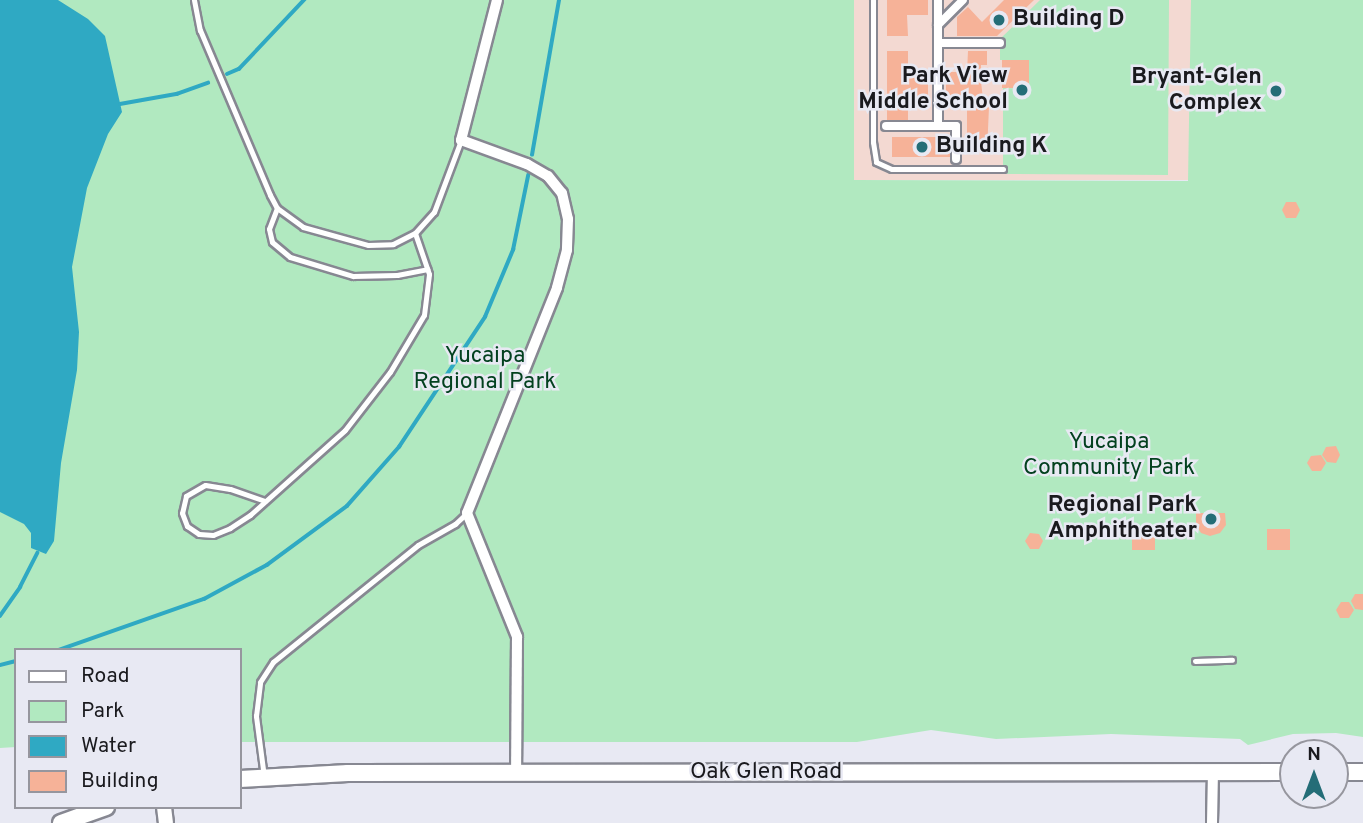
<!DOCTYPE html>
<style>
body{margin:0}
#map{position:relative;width:1363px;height:823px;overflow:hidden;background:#e8e9f3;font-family:Overpass,sans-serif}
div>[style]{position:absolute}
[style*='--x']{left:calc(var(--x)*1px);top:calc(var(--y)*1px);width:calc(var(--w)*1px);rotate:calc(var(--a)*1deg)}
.education>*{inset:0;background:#f3d9d2;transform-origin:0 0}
.green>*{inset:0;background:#b1e9c0}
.water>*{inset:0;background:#2fa9c3}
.stream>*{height:3.5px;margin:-1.75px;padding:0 1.75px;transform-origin:1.75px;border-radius:1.75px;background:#2fa9c3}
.building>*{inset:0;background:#f6b298;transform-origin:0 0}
.roads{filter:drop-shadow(2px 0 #878892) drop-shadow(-2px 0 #878892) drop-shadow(0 2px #878892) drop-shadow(0 -2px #878892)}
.service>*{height:5px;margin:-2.5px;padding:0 2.5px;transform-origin:2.5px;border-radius:2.5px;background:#fff}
.pedestrian>*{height:8px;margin:-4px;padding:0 4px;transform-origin:4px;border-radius:4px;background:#fff}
.minor>*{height:10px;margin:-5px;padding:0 5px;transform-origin:5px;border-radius:5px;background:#fff}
.tertiary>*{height:14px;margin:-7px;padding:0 7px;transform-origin:7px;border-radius:7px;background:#fff}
.secondary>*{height:16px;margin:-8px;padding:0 8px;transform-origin:8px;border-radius:8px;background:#fff}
.dots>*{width:19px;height:19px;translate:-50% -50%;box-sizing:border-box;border:4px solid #e8e9f3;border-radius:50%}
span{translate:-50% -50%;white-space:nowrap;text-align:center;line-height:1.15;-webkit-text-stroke:5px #e8e9f3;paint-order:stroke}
.poi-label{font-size:23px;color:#1a1a1e;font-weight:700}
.left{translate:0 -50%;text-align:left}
.right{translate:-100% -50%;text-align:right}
.park-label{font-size:23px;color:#03411f}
.street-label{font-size:23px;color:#1a1a1e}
.legend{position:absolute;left:14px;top:648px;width:228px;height:161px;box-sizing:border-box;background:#e8e9f3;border:2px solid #96969e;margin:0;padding:9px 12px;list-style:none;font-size:21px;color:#1a1a1e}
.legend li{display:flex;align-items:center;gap:14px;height:35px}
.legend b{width:35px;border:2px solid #96969e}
.north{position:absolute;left:1279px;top:739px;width:70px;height:70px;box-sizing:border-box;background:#e8e9f3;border:2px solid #96969e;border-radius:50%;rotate:0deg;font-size:19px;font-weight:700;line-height:28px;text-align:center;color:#1a1a1e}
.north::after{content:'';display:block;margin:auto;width:24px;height:32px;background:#246d77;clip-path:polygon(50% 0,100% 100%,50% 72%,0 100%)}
</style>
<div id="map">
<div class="education">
<div style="left:854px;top:0;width:337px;height:180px"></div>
</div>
<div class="green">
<div style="clip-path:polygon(0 0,854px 0,854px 180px,1188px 181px,1191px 0,1363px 0,1363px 737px,1336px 733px,1293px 734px,1248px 745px,1240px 739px,1111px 734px,996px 739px,931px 730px,857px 742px,240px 742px,240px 650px,16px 650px,16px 747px,0 748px)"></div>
<div style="clip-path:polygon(1040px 0,1169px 0,1168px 175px,1003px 174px,1003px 88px,1029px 89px,1028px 60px,1000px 60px,1000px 39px)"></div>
</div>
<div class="water">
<div style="clip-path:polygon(0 0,58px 0,88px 19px,105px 36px,122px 112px,108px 134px,87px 188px,72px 267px,79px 332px,77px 370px,61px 463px,54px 541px,46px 554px,31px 548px,31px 533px,24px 524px,0 512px)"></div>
</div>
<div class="stream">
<div style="--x:227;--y:74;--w:13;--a:-23"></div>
<div style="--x:239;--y:69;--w:95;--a:-46.7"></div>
<div style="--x:120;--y:104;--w:58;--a:-10"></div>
<div style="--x:177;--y:94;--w:33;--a:-20"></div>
<div style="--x:532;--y:155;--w:157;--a:-80.1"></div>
<div style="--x:0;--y:616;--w:35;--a:-55"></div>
<div style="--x:20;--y:587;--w:38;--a:-63"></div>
<div style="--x:59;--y:650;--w:154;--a:-19.4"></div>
<div style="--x:204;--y:599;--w:72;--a:-28.4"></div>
<div style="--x:267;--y:565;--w:99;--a:-36.4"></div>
<div style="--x:347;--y:506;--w:79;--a:-48.6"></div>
<div style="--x:399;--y:447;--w:156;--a:-56.5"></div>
<div style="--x:485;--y:317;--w:73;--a:-67.3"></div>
<div style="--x:513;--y:250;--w:76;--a:-78.5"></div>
<div style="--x:0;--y:665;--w:16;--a:-14"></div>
</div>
<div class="building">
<div style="clip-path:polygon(887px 0,928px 0,928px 15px,907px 15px,908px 36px,887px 36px)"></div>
<div style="clip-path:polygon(1004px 0,1034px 0,997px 36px,957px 36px,957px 17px,968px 7px,982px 22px)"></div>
<div style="clip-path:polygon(887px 51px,908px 51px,908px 71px,928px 71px,928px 101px,908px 101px,908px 122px,887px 122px)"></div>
<div style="clip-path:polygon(968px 51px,987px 51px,987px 65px,981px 65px,981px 82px,984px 107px,989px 107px,987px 152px,967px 152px,967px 101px,946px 101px,946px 72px,967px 72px)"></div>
<div style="left:1002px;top:60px;width:27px;height:28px"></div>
<div style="left:892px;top:137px;width:60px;height:20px"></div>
<div style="clip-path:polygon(1286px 202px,1296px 202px,1300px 210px,1296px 218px,1286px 218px,1282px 210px)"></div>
<div style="clip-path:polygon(1336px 446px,1340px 455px,1336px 463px,1327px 462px,1322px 455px,1326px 447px)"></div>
<div style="clip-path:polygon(1321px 455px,1326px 463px,1321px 471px,1312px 471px,1307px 463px,1311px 456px)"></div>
<div style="clip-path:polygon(1196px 513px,1225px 513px,1226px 525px,1220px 533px,1210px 536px,1201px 533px,1196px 525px)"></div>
<div style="left:1132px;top:528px;width:23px;height:22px"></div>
<div style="left:1267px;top:529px;width:23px;height:21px"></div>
<div style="clip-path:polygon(1030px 533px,1039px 534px,1043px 541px,1039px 549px,1030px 549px,1025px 541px)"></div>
<div style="clip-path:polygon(1355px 594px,1363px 594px,1363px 610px,1355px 609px,1351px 601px)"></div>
<div style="clip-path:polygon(1341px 602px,1349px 602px,1354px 610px,1349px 618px,1340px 618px,1336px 610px)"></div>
</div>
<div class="roads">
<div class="service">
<div style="--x:194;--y:0;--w:31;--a:79"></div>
<div style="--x:200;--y:30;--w:179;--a:67"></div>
<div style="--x:270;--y:195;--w:15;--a:62"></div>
<div style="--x:277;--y:208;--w:32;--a:36"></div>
<div style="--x:303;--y:227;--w:67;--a:15.5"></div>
<div style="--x:368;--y:245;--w:25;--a:-2"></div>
<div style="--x:393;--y:244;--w:25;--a:-27"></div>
<div style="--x:415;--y:233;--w:28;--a:-48"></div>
<div style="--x:434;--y:212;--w:77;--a:-69.4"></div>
<div style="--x:873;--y:0;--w:142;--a:90"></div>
<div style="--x:873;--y:142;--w:20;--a:81"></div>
<div style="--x:876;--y:162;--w:17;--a:24"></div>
<div style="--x:892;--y:169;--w:111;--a:0"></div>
<div style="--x:277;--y:208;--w:22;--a:111"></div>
<div style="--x:269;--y:229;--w:13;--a:77"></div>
<div style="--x:272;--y:242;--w:23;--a:40"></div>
<div style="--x:290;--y:257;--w:66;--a:16.8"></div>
<div style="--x:353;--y:276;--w:44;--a:-1.3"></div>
<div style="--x:397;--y:275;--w:31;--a:-11"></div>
<div style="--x:265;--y:501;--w:37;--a:-161"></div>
<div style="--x:230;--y:489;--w:25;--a:-171"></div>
<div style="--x:205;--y:485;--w:22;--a:150"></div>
<div style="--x:186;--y:496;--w:17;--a:103"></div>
<div style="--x:182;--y:513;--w:14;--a:69"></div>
<div style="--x:187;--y:526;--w:14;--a:34"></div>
<div style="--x:199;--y:534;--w:14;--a:4"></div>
<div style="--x:213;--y:535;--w:18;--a:-22"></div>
<div style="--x:230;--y:528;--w:24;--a:-33"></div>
<div style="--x:250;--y:515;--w:127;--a:-41.8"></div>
<div style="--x:345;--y:430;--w:73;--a:-52.2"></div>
<div style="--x:390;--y:372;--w:66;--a:-59.2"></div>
<div style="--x:424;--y:315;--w:41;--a:-83"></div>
<div style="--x:429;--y:274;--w:43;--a:-108.9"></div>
<div style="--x:1195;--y:661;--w:37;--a:-2"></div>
<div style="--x:264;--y:777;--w:62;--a:-97.5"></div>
<div style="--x:256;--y:716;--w:34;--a:-83"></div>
<div style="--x:260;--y:682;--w:24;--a:-57"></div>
<div style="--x:273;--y:662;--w:186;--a:-38.9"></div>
<div style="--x:418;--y:545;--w:43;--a:-29.6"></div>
<div style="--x:455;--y:524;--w:16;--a:-43"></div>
</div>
<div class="pedestrian">
<div style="--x:938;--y:25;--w:35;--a:-45"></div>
<div style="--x:938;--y:43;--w:62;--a:0"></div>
<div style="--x:886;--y:126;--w:70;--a:0"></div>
<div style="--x:956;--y:126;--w:33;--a:90"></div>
<div style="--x:938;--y:126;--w:126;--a:-90"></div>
</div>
<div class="minor">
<div style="--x:497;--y:0;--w:145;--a:104.4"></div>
<div style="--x:461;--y:140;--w:70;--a:20"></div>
<div style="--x:527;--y:164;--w:24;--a:30"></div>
<div style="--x:548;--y:176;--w:22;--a:51"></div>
<div style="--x:562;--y:193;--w:27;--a:77"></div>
<div style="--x:568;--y:219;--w:31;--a:92"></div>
<div style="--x:567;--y:250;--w:39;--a:105"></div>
<div style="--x:557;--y:288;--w:242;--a:111.8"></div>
<div style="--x:467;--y:513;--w:134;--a:68"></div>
<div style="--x:517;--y:637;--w:135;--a:90.4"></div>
<div style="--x:1212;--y:823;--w:50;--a:-88.9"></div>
</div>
<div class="tertiary">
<div style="--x:164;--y:807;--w:16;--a:83"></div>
</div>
<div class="secondary">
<div style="--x:1335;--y:772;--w:28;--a:0"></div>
<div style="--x:240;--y:779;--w:108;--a:-3.2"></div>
<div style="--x:348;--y:773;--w:945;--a:-0.06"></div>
<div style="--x:61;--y:823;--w:48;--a:-19.6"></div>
</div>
</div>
<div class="dots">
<div style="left:999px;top:20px;background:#246d77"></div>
<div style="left:1022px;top:90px;background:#246d77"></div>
<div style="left:1276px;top:91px;background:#246d77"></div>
<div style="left:922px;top:147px;background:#246d77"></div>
<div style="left:1211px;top:519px;background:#246d77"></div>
</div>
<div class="poi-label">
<span class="left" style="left:1013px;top:20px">Building D</span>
<span class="right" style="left:1008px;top:90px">Park View<br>Middle School</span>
<span class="right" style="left:1262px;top:91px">Bryant-Glen<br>Complex</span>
<span class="left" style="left:936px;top:147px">Building K</span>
<span class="right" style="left:1197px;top:519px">Regional Park<br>Amphitheater</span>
</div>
<div class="park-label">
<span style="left:485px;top:370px">Yucaipa<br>Regional Park</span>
<span style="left:1109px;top:456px">Yucaipa<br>Community Park</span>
</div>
<div class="street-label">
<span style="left:766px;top:773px">Oak Glen Road</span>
</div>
<ul class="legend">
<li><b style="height:9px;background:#fff"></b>Road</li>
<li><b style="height:19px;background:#b1e9c0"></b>Park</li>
<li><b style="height:19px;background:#2fa9c3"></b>Water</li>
<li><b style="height:19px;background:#f6b298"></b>Building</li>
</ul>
<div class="north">N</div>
</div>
